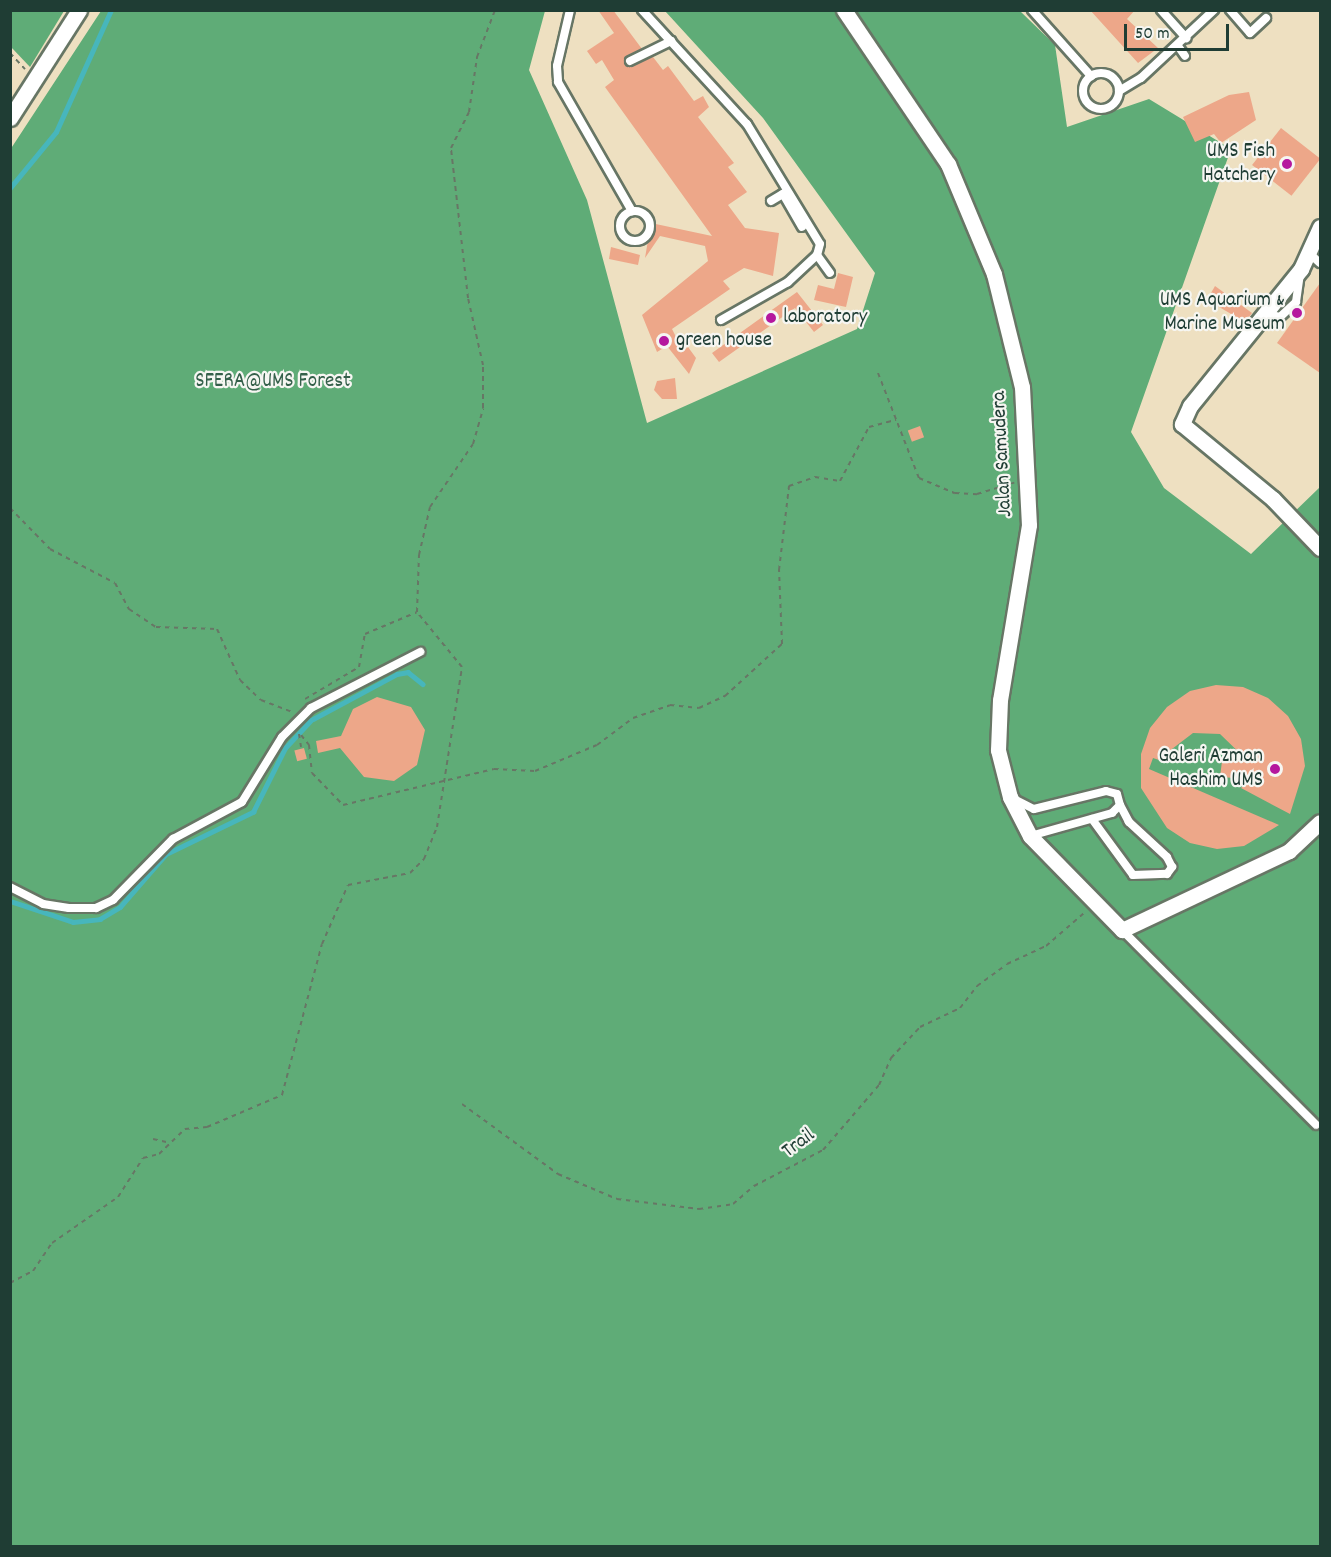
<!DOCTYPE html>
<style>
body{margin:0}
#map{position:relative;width:1331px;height:1557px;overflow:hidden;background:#eee0c1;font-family:Dekko,sans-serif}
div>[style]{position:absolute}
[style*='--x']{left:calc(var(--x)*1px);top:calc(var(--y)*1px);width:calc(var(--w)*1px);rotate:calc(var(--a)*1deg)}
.forest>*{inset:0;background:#5fac77}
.stream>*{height:4.5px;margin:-2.25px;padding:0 2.25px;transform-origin:2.25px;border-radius:2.25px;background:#47b6bc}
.building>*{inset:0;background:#eda789;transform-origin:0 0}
.path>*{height:2px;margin-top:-1px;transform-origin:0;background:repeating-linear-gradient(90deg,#677665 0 4.5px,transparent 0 9px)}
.roads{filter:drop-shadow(2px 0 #677665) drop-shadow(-2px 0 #677665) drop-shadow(0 2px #677665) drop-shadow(0 -2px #677665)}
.service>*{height:8px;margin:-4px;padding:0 4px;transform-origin:4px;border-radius:4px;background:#fff}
.service>.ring{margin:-4px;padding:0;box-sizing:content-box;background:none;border:8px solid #fff;border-radius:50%}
.minor>*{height:15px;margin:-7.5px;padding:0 7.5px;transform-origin:7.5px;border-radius:7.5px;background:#fff}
.dots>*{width:16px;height:16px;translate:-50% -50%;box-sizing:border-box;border:3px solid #f6f6f2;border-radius:50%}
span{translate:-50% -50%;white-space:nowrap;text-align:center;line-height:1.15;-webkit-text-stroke:4.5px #f6f6f2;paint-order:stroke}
.poi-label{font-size:21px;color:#1f3d34}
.right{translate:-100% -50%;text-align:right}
.left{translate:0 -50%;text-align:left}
.park-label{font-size:21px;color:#34604a}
.street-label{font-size:21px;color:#1f3d34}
.frame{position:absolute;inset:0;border:12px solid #1f3d34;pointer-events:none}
.scale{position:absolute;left:1124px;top:24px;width:105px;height:27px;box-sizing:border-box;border:3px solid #1f3d34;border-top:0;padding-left:8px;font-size:18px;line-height:21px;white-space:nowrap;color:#1f3d34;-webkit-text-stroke:4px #f6f6f2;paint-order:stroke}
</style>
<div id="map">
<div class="forest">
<div style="clip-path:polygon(11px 10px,64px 11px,30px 67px,11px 47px)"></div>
<div style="clip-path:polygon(101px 11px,545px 11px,529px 70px,587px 200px,647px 423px,857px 329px,875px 273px,763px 118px,665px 11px,1020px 11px,1055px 45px,1067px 127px,1149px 99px,1231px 149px,1131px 432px,1164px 488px,1251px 554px,1320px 487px,1320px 1546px,11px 1546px,10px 150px)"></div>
</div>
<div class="stream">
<div style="--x:10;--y:188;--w:72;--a:-50.6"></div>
<div style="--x:56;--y:132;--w:134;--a:-65.7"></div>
<div style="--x:313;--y:719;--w:95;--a:-28.2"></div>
<div style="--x:397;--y:674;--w:11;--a:-10"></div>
<div style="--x:408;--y:672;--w:19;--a:39"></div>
<div style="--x:10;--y:901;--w:66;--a:18.4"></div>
<div style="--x:73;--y:922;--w:27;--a:-6"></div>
<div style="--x:100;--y:919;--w:23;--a:-31"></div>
<div style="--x:120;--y:907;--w:70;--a:-49"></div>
<div style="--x:166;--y:854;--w:97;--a:-25.8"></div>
<div style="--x:253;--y:812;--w:72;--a:-63.4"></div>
<div style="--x:285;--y:748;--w:38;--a:-47"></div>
</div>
<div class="building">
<div style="clip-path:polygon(598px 10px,613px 10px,642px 49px,625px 57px,626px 66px,653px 57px,663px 70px,668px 66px,694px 101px,703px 96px,709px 107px,698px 117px,734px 163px,728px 167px,747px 192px,728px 205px,745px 228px,779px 233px,773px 276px,744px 268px,723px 281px,730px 289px,672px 329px,683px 351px,688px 347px,696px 358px,689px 374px,667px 346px,657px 352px,642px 315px,708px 261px,705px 246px,660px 236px,645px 258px,651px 223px,712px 236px,605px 87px,614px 80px,602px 60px,596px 64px,587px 51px,614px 33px)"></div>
<div style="clip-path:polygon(1090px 10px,1135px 10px,1127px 19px,1158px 48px,1138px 63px)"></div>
<div style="clip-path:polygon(1249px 92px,1256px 120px,1221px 143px,1214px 134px,1195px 142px,1183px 117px,1229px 95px)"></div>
<div style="left:1281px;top:128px;width:50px;height:47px;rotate:38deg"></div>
<div style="clip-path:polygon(611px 247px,640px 255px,638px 265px,609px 259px)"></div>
<div style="clip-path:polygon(838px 273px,853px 277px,846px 307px,814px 300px,818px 285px,834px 289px)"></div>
<div style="clip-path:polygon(1320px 283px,1320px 373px,1277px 343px)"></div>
<div style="clip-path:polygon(1215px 286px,1252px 313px,1245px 322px,1207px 300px)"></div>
<div style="clip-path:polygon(797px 292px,823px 325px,814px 332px,795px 308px,719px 362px,712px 353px)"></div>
<div style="clip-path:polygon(675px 378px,677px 399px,662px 399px,654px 390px,657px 381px)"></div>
<div style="left:920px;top:426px;width:12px;height:13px;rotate:70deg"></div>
<div style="clip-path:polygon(1216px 685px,1243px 687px,1268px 698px,1288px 716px,1301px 739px,1305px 766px,1290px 814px,1241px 788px,1249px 779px,1220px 777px,1222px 761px,1249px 762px,1220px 734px,1193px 733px,1172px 749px,1165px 762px,1153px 758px,1149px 769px,1279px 825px,1244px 846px,1217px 849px,1190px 843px,1167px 828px,1141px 788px,1141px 754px,1150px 728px,1167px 707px,1190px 691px)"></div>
<div style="clip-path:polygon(377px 697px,411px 707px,425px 730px,417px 765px,394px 781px,364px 777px,340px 748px,318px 753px,316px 741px,341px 736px,353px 709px)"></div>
<div style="left:304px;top:748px;width:11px;height:10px;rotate:75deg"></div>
</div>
<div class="path">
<div style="--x:10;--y:53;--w:22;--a:47"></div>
<div style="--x:878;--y:373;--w:113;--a:68.7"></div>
<div style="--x:919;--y:478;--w:39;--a:23"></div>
<div style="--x:955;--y:493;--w:22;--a:3"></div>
<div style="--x:977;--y:494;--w:39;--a:-17"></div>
<div style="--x:10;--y:508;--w:57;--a:45.7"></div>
<div style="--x:50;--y:549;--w:73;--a:27.6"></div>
<div style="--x:115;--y:583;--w:30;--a:62"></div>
<div style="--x:129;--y:609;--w:32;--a:34"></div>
<div style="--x:156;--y:627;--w:61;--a:1.9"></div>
<div style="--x:217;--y:629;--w:56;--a:65.7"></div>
<div style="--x:240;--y:680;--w:29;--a:44"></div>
<div style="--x:261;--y:700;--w:33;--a:21"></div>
<div style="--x:305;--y:699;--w:63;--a:-30.7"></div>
<div style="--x:359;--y:667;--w:34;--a:-80"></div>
<div style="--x:365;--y:634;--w:56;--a:-22.9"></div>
<div style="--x:299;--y:734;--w:13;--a:81"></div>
<div style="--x:301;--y:735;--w:13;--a:51"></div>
<div style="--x:309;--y:745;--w:28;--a:84"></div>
<div style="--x:312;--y:773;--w:45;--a:45.9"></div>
<div style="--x:343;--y:805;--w:155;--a:-13.4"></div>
<div style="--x:494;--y:769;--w:41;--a:2.8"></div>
<div style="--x:535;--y:771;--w:67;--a:-22.8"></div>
<div style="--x:597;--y:745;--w:45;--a:-36.9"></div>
<div style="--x:633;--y:718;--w:39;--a:-19"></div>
<div style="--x:670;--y:705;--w:29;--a:6"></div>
<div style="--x:699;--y:708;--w:29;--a:-25"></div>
<div style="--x:725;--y:696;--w:77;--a:-42.4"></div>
<div style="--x:782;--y:644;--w:74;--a:-92.3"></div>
<div style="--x:779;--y:570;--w:85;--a:-83.2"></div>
<div style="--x:789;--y:486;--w:28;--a:-19"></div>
<div style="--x:815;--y:477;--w:25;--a:9"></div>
<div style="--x:840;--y:481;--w:61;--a:-61.8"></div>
<div style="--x:869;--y:427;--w:28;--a:-15"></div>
<div style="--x:462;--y:1104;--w:119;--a:36.1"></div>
<div style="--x:558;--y:1174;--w:64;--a:23"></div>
<div style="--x:617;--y:1199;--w:83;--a:7"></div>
<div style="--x:699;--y:1209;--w:34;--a:-8"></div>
<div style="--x:733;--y:1204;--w:28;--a:-41"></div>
<div style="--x:754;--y:1186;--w:78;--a:-27.6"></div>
<div style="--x:823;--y:1150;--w:86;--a:-49.3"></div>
<div style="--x:879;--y:1085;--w:30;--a:-66"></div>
<div style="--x:891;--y:1058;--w:42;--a:-46.9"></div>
<div style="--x:920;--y:1027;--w:44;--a:-25.4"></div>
<div style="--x:960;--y:1008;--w:28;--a:-52"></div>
<div style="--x:977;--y:986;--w:37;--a:-36"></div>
<div style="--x:1007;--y:964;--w:43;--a:-24.8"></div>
<div style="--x:1046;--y:946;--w:50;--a:-41"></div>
<div style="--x:153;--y:1139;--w:17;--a:13"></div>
<div style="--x:10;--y:1283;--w:26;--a:-28"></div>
<div style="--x:33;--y:1271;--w:34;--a:-56"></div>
<div style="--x:52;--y:1243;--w:80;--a:-34.9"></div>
<div style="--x:118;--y:1197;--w:46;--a:-57.3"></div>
<div style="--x:143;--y:1158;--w:16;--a:-14"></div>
<div style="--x:159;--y:1154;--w:36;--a:-44"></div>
<div style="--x:185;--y:1129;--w:22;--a:-5"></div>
<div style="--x:207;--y:1127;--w:82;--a:-23.1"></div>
<div style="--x:282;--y:1095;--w:156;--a:-75.2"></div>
<div style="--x:322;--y:944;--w:64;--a:-66.2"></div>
<div style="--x:348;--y:885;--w:63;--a:-11"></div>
<div style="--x:410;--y:873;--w:20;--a:-45"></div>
<div style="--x:424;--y:859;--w:35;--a:-68"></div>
<div style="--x:437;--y:827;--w:162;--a:-81.1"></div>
<div style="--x:462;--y:667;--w:71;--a:-129.3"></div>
<div style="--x:417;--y:612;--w:57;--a:-88"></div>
<div style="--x:419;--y:555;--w:49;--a:-77.1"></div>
<div style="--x:430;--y:507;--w:76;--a:-55.7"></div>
<div style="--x:473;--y:444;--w:37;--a:-74"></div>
<div style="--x:483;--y:408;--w:43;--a:-90"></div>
<div style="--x:483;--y:365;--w:69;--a:-102.6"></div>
<div style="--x:468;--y:298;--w:151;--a:-96.5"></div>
<div style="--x:451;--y:148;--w:40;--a:-63.4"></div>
<div style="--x:469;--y:112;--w:56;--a:-81.7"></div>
<div style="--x:477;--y:57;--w:50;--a:-69"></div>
</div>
<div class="roads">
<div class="service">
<div style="--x:570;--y:10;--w:57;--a:103.1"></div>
<div style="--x:557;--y:66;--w:16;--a:86"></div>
<div style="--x:558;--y:82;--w:149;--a:60.2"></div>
<div style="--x:642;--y:10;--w:155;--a:47.4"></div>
<div style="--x:747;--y:124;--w:140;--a:58.7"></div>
<div style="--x:820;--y:244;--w:11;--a:105"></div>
<div style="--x:817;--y:255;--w:40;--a:137"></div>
<div style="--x:788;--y:282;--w:77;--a:150.4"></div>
<div style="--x:1032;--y:10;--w:89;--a:48.2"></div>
<div style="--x:1161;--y:10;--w:38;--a:48"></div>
<div style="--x:1230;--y:10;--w:30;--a:49"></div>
<div style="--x:1250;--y:33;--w:22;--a:-43"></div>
<div style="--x:1178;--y:46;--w:12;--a:55"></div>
<div style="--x:630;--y:61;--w:46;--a:-26"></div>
<div class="ring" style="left:1083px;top:73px;width:28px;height:28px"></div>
<div style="--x:1119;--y:91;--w:26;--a:-31"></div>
<div style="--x:1141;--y:78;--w:100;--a:-43"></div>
<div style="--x:783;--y:194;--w:38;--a:60"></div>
<div style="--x:771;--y:201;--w:17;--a:-31"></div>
<div class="ring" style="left:620px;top:211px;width:22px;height:22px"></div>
<div style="--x:1308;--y:252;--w:16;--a:43"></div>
<div style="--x:817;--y:255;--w:22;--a:54"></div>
<div style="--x:1267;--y:314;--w:13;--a:13"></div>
<div style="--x:1280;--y:317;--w:22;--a:-43"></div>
<div style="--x:1296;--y:302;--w:27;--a:-82"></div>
<div style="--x:1014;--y:799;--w:22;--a:27"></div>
<div style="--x:1034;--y:809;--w:74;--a:-14"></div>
<div style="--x:1106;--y:791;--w:11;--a:15"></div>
<div style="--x:1117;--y:794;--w:11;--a:75"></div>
<div style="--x:1120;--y:805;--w:11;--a:135"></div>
<div style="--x:1112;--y:813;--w:85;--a:164.3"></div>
<div style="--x:1092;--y:819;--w:69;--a:53.8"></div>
<div style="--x:1133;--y:875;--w:34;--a:-2"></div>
<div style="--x:1167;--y:874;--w:9;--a:-54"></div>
<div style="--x:1172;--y:867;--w:11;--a:-117"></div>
<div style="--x:1167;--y:857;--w:52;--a:-137.4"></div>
<div style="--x:1129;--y:822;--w:19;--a:-118"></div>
<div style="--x:10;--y:887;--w:37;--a:27"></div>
<div style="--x:43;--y:904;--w:26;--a:9"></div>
<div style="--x:69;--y:908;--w:27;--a:0"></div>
<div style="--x:96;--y:908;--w:19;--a:-25"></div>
<div style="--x:113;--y:900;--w:86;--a:-45.5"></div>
<div style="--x:173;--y:839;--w:78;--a:-28.2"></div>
<div style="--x:242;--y:802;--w:76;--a:-58.4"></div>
<div style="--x:282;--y:737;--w:41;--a:-45"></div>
<div style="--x:311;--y:708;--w:123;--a:-27.2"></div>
<div style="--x:1122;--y:930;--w:275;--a:45.1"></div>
</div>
<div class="minor">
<div style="--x:844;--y:10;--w:186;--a:56"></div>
<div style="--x:948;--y:164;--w:119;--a:67.3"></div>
<div style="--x:994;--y:274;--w:116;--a:76.1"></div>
<div style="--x:1022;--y:387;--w:138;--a:87.1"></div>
<div style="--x:1029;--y:525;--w:177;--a:99.4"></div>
<div style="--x:1000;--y:700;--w:50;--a:92.3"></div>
<div style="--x:998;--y:750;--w:49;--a:75.7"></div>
<div style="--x:1010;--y:797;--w:44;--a:62.9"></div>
<div style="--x:1030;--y:836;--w:132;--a:45.6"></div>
<div style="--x:1122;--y:930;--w:185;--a:-25.3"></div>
<div style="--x:1289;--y:851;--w:42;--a:-43.1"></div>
<div style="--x:10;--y:118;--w:128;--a:-57.4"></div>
<div style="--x:1320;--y:227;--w:46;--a:114.3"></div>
<div style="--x:1301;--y:269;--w:176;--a:129"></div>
<div style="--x:1190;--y:406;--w:20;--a:114"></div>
<div style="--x:1182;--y:424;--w:118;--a:39.5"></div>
<div style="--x:1273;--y:499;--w:68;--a:46.2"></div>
</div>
</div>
<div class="dots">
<div style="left:1287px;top:164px;background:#b5179e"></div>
<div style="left:1297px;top:313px;background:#b5179e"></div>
<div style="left:771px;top:318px;background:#b5179e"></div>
<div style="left:664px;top:341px;background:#b5179e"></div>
<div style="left:1275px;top:769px;background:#b5179e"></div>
</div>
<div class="poi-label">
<span class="right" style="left:1275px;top:164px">UMS Fish<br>Hatchery</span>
<span class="right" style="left:1285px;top:313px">UMS Aquarium &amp;<br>Marine Museum</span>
<span class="left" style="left:783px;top:318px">laboratory</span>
<span class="left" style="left:676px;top:341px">green house</span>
<span class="right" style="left:1263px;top:769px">Galeri Azman<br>Hashim UMS</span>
</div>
<div class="park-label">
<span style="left:273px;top:382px">SFERA@UMS Forest</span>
</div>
<div class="street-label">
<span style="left:1003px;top:454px;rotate:-93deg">Jalan Samudera</span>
<span style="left:799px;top:1144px;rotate:-36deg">Trail</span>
</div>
<div class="frame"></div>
<div class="scale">50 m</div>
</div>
